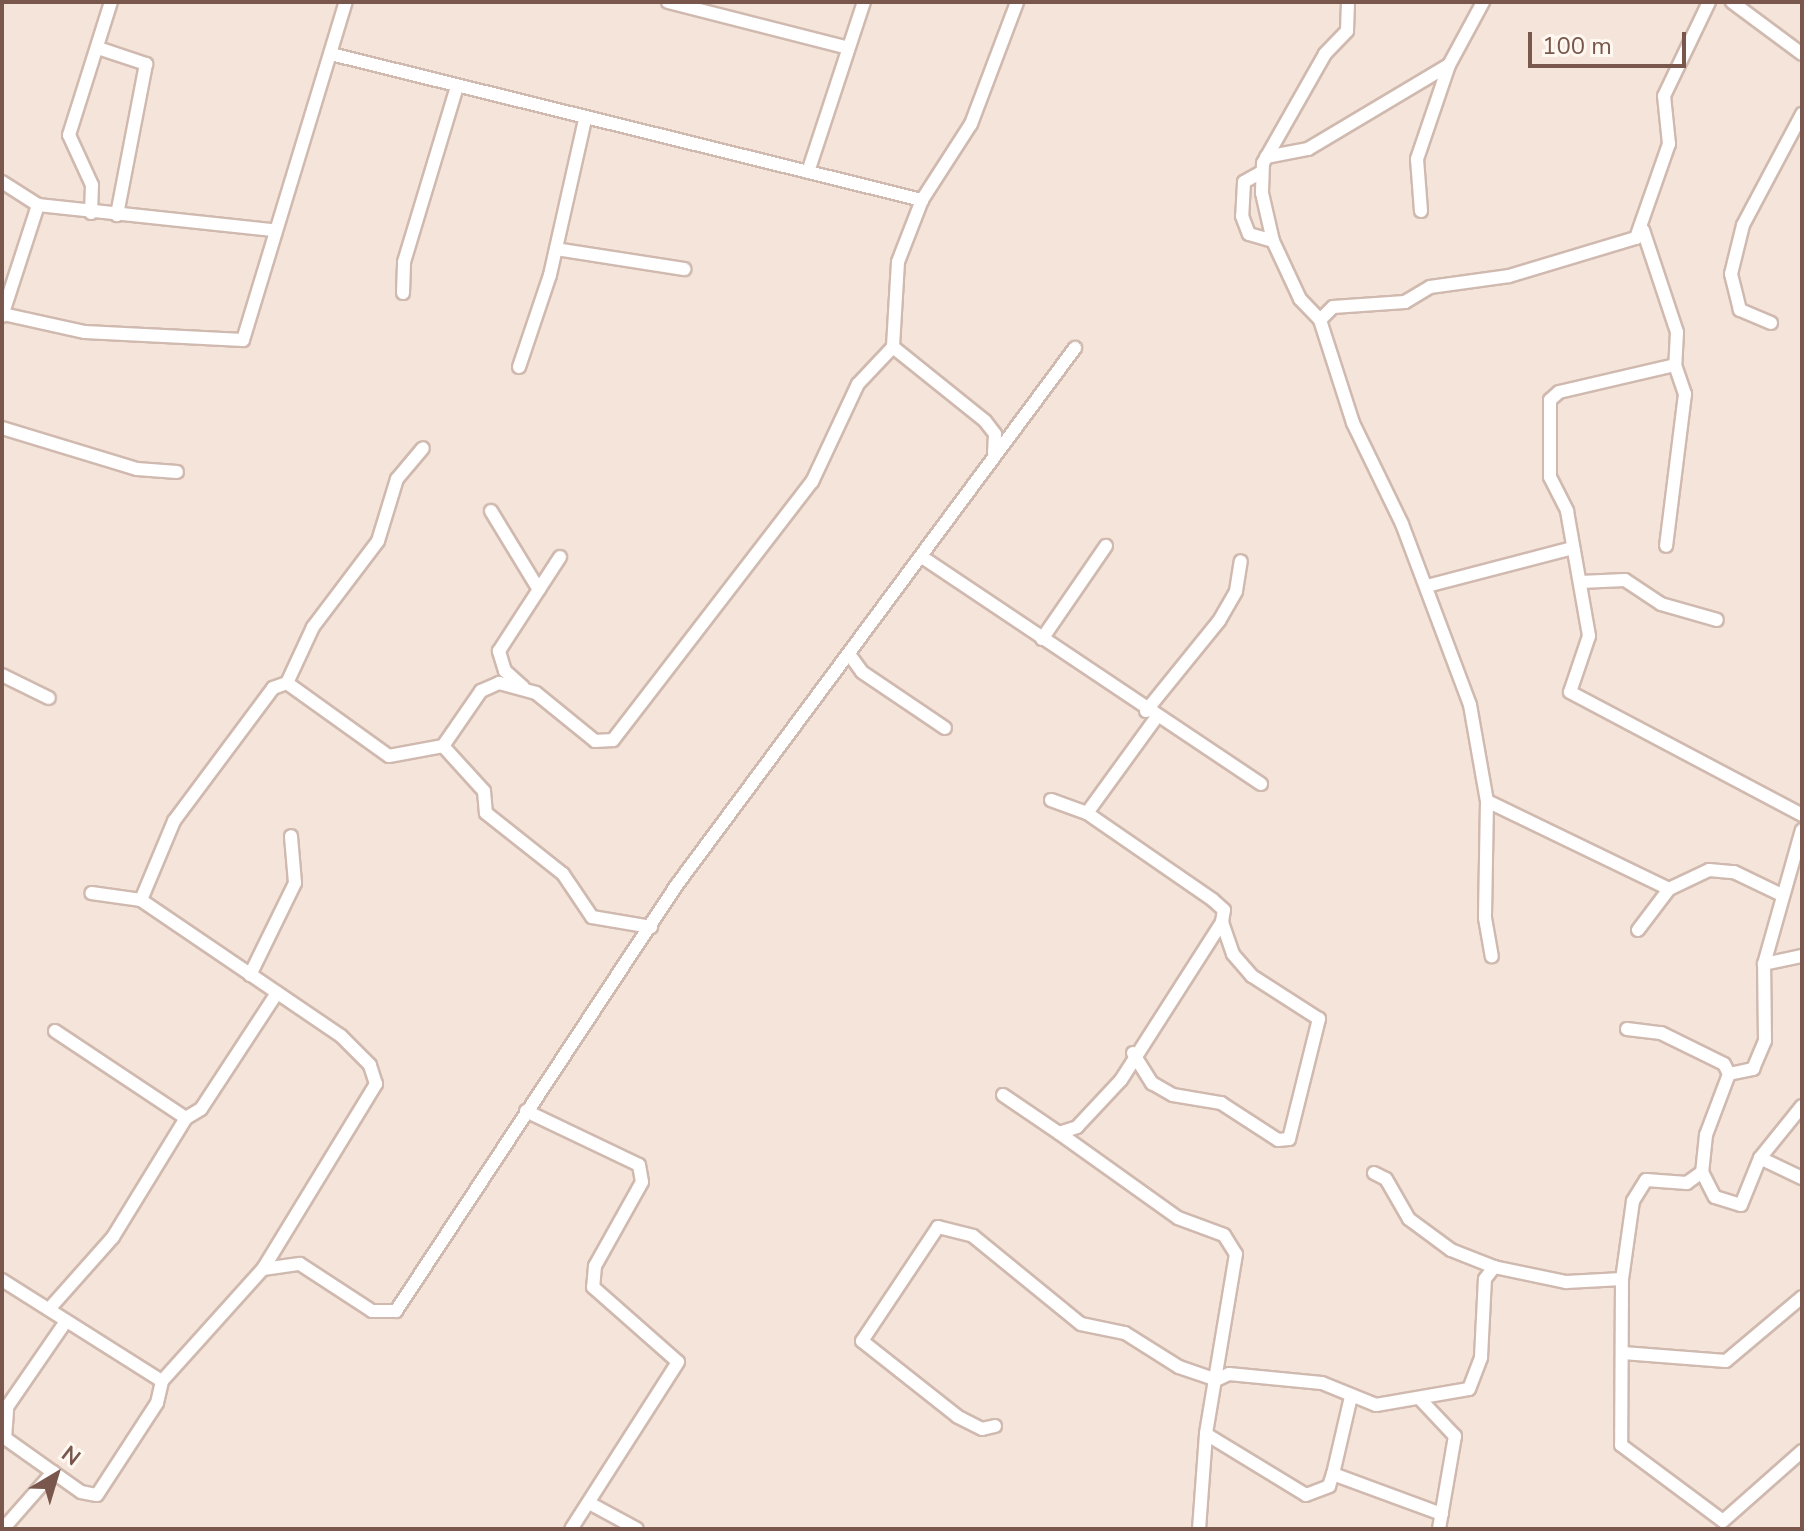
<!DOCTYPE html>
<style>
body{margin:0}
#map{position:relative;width:1804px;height:1531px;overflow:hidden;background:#fdf3eb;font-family:"Nunito Sans",sans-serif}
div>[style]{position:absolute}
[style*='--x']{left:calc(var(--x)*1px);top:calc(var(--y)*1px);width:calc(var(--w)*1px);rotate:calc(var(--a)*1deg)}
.residential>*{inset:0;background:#f5e4d9;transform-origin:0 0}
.roads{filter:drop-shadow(2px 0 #d0b9af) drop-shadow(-2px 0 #d0b9af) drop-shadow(0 2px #d0b9af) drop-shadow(0 -2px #d0b9af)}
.minor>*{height:12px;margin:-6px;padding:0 6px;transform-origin:6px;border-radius:6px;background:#fff}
span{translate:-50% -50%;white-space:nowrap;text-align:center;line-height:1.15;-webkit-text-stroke:7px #fff8f1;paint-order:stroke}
.frame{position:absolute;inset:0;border:4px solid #79574c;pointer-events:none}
.north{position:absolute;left:16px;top:1435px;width:80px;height:80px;-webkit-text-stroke:6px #fff8f1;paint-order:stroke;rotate:38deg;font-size:22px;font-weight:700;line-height:32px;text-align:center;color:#79574c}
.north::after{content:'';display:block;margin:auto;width:28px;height:36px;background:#79574c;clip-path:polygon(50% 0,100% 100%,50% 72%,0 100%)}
.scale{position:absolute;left:1528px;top:32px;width:158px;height:36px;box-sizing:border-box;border:4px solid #79574c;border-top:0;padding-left:10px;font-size:24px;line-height:28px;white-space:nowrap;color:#79574c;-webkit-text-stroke:6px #fff8f1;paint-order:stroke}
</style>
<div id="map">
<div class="residential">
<div style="left:2px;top:2px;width:1800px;height:1527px"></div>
</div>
<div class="roads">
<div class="minor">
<div style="--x:668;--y:2;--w:182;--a:14.3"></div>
<div style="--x:1348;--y:2;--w:29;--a:92"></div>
<div style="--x:1347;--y:31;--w:32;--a:134"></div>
<div style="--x:1325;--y:54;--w:125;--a:119.6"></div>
<div style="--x:1263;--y:163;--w:30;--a:92"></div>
<div style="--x:1262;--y:193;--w:49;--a:77.1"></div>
<div style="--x:1273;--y:241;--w:64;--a:65"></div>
<div style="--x:1300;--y:299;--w:29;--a:46"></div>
<div style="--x:1320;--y:320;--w:108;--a:72.2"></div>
<div style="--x:1353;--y:423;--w:112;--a:64.1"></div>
<div style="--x:1402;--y:524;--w:193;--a:69.4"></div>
<div style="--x:1470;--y:705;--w:97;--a:80"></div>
<div style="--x:1487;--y:801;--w:117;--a:91"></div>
<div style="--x:1485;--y:918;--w:39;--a:80"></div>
<div style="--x:1732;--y:2;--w:87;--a:36.6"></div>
<div style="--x:98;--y:48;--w:51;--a:18.4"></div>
<div style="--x:146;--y:64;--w:154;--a:100.9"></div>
<div style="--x:331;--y:54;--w:609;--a:13.88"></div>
<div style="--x:922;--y:200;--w:66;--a:111.2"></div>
<div style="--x:898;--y:262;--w:85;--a:93.4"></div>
<div style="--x:893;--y:347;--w:118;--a:38.8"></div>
<div style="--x:985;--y:421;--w:16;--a:52"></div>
<div style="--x:995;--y:434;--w:19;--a:93"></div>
<div style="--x:1266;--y:157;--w:43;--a:-10.8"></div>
<div style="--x:1308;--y:149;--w:164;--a:-30.8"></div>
<div style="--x:808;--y:172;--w:179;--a:-71.8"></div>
<div style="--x:1260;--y:173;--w:18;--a:151"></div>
<div style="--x:1244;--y:182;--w:34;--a:93"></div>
<div style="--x:1242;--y:216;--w:19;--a:69"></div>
<div style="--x:1249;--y:234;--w:25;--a:16"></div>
<div style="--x:2;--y:182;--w:43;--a:32.6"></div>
<div style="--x:38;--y:205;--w:234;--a:6.1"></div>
<div style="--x:922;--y:200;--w:90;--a:-57.2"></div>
<div style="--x:971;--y:124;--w:130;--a:-69.3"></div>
<div style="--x:1421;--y:211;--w:52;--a:-94.4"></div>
<div style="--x:1417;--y:159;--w:99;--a:-71.2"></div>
<div style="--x:1449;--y:65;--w:72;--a:-61.6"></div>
<div style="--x:91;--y:213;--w:28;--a:-88"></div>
<div style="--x:92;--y:185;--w:55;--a:-114.7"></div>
<div style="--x:69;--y:135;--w:139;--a:-72.5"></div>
<div style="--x:1643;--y:230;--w:108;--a:71.6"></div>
<div style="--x:1677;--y:332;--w:33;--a:93"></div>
<div style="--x:1675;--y:365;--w:31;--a:71"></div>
<div style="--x:1685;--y:394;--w:153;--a:97.1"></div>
<div style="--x:556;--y:249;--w:130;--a:8.9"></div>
<div style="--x:403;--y:293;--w:31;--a:-88"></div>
<div style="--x:404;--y:262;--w:180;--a:-73.2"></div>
<div style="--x:3;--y:314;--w:84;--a:12.4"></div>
<div style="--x:85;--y:332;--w:158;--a:2.9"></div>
<div style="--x:243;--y:340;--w:353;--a:-73.1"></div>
<div style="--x:2;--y:316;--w:117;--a:-72"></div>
<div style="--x:1320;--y:320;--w:18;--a:-45"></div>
<div style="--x:1333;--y:307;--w:72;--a:-4"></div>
<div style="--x:1405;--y:302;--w:29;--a:-31"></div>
<div style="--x:1430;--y:287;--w:80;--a:-7.9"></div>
<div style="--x:1509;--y:276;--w:133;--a:-16.7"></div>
<div style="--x:1636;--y:238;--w:100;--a:-70.7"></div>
<div style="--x:1669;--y:144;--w:48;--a:-95.9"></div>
<div style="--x:1664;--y:96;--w:104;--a:-64.4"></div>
<div style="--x:1771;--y:323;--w:34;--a:-157"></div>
<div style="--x:1740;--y:310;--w:37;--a:-104"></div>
<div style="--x:1731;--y:274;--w:50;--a:-76.2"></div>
<div style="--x:1743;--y:225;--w:126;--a:-62"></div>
<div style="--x:1675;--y:365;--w:119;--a:166.9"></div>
<div style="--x:1559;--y:392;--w:12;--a:138"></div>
<div style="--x:1550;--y:400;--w:77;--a:90"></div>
<div style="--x:1550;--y:477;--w:38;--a:63"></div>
<div style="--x:1567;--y:511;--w:127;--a:80"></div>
<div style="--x:1589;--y:636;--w:59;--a:108.7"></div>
<div style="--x:1570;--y:692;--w:263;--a:27.9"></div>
<div style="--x:519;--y:367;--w:97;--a:-71.4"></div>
<div style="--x:550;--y:275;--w:159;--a:-77.3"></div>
<div style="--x:2;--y:428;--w:141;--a:16.9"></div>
<div style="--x:137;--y:469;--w:40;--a:4.3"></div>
<div style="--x:491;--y:511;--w:92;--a:58.7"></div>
<div style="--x:922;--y:557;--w:408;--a:33.8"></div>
<div style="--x:1580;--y:582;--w:45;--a:-2.5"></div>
<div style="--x:1625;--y:580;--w:43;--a:33.7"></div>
<div style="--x:1661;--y:604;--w:58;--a:15.9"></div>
<div style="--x:1427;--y:586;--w:151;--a:-14.6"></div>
<div style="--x:1042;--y:639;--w:113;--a:-55.5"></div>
<div style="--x:849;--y:654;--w:22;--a:54"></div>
<div style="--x:862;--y:672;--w:100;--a:34"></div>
<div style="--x:2;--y:675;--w:52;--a:26.1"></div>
<div style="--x:287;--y:683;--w:125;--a:35.6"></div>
<div style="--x:389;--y:756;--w:55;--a:-10.5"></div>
<div style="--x:443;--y:746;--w:67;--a:-55.4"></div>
<div style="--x:481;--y:691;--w:20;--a:-24"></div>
<div style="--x:499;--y:683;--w:38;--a:15"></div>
<div style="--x:536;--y:693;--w:76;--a:39.1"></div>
<div style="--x:595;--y:741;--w:18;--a:-3"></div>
<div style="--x:613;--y:740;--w:326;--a:-52.4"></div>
<div style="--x:812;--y:482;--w:108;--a:-64.9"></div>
<div style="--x:858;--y:384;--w:51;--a:-46.6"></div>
<div style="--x:523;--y:687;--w:24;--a:-138"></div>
<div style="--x:505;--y:671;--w:21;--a:-107"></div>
<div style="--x:499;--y:651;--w:112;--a:-57"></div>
<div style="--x:1146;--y:711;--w:116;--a:-51"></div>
<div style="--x:1219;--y:621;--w:34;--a:-60"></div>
<div style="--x:1236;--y:591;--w:30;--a:-81"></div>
<div style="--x:443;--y:746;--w:61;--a:47.7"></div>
<div style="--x:484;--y:791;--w:22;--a:85"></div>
<div style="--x:486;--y:813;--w:98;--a:38.4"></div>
<div style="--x:563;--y:874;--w:52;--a:56"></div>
<div style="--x:592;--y:917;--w:60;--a:9.6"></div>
<div style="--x:1051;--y:800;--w:38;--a:20"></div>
<div style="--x:1487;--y:801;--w:202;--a:25.8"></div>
<div style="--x:141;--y:900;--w:86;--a:-67.3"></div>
<div style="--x:174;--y:821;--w:166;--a:-53.3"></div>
<div style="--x:273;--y:688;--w:15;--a:-20"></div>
<div style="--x:287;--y:683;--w:62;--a:-65.1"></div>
<div style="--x:313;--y:627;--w:108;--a:-52.9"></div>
<div style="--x:378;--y:541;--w:65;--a:-73"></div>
<div style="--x:397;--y:479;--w:40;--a:-50"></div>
<div style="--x:1638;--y:930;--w:51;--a:-52.9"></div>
<div style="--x:1669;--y:889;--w:44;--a:-25.4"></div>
<div style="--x:1709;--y:870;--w:25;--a:5"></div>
<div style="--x:1734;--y:872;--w:51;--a:25.6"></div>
<div style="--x:1764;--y:964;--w:39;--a:-12"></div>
<div style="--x:250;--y:975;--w:102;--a:-63.9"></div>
<div style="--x:295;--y:883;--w:47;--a:-94.9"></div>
<div style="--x:1627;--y:1029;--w:34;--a:7"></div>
<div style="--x:1661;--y:1033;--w:70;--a:26.2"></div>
<div style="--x:1724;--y:1064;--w:11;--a:63"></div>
<div style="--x:1729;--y:1074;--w:65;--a:110.7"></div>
<div style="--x:1706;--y:1135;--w:37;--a:96"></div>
<div style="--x:1702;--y:1172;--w:19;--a:144"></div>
<div style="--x:1687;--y:1183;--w:41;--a:-175.8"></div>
<div style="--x:1646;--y:1180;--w:25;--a:122"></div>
<div style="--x:1633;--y:1201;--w:79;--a:98"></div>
<div style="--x:1622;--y:1279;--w:166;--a:90.3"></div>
<div style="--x:1621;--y:1445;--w:127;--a:36.7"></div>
<div style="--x:1723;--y:1521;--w:106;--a:-41.5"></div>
<div style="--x:55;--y:1031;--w:157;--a:33.6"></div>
<div style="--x:186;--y:1118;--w:17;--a:-31"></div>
<div style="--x:201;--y:1109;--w:139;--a:-56.8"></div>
<div style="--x:1133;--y:1053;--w:36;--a:58"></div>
<div style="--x:1152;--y:1083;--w:24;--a:30"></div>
<div style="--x:1173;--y:1095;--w:49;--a:9.5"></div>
<div style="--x:1221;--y:1103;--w:68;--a:33"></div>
<div style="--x:1278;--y:1140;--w:11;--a:-5"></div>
<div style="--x:1289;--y:1139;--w:124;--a:-76"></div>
<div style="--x:1319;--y:1019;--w:80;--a:-147.3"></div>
<div style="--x:1252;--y:976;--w:29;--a:-131"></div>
<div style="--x:1233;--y:954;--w:34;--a:-109"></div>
<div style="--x:1729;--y:1074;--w:25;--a:-12"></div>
<div style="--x:1753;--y:1069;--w:30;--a:-67"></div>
<div style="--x:1765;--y:1041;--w:77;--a:-90.7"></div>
<div style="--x:1764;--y:964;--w:139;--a:-74.2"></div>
<div style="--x:1003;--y:1095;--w:68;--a:34.2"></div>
<div style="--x:1059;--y:1133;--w:19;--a:-18"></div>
<div style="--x:1077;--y:1127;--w:64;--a:-46.9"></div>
<div style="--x:1121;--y:1080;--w:188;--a:-57.4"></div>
<div style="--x:1222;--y:922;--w:12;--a:-81"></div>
<div style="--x:1224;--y:910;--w:15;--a:-138"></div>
<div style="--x:1213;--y:900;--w:153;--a:-145.4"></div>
<div style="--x:1087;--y:813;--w:117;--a:-54"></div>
<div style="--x:526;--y:1111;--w:125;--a:25.5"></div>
<div style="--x:639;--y:1165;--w:17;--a:80"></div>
<div style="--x:642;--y:1182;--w:96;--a:119.2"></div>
<div style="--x:595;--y:1266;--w:21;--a:95"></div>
<div style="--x:593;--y:1287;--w:113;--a:41.4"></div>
<div style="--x:678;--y:1362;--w:198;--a:122.6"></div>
<div style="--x:1059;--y:1133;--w:146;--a:35.5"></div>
<div style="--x:1178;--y:1218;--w:49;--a:20.3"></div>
<div style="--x:1224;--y:1235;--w:22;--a:58"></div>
<div style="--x:1236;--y:1254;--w:182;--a:99.5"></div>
<div style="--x:1206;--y:1434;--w:95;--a:94.2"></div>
<div style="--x:1760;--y:1158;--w:47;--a:25.5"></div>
<div style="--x:1702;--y:1172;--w:28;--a:63"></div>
<div style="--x:1715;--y:1197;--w:27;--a:17"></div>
<div style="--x:1741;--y:1205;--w:51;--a:-68"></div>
<div style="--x:1760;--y:1158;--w:67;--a:-51.1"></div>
<div style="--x:1374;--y:1173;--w:13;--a:27"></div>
<div style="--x:1386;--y:1179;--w:46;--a:60.1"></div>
<div style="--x:1409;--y:1219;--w:52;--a:36.4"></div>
<div style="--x:1451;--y:1250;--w:46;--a:21.6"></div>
<div style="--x:263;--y:1269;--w:37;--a:-8"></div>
<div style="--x:300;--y:1264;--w:86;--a:33.1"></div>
<div style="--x:372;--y:1311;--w:24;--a:0"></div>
<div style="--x:396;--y:1311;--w:509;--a:-56.62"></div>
<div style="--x:676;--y:886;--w:670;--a:-53.44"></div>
<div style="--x:2;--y:1280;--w:189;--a:32.3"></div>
<div style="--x:50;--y:1308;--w:95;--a:-48.4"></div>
<div style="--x:113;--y:1237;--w:140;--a:-58.5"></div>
<div style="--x:1623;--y:1353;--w:103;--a:4.4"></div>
<div style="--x:1726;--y:1361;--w:99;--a:-40.1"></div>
<div style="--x:1420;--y:1399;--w:51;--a:46.6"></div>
<div style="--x:1455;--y:1436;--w:94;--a:99.8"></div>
<div style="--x:995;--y:1426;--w:13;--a:167"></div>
<div style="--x:982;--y:1429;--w:28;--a:-153"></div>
<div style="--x:957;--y:1416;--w:121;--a:-141.7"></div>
<div style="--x:862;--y:1341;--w:137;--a:-56.3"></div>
<div style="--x:938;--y:1227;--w:36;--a:14"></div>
<div style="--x:973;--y:1236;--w:139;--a:39.2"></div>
<div style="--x:1081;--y:1324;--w:45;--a:11.6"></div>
<div style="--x:1125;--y:1333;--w:64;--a:32.2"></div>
<div style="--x:1179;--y:1367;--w:39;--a:19"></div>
<div style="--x:1216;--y:1380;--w:14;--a:-25"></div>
<div style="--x:1229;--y:1374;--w:93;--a:5.5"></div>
<div style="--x:1322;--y:1383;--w:58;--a:22.2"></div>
<div style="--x:1376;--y:1405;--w:94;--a:-9.8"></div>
<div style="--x:1469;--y:1389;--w:34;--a:-69"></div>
<div style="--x:1481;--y:1357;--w:78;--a:-87.1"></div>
<div style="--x:1485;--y:1279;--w:15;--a:-53"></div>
<div style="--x:1494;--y:1267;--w:74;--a:11.8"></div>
<div style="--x:1566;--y:1282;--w:56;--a:-3.1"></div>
<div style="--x:1206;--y:1434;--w:117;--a:31.4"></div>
<div style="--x:1306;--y:1495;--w:25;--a:-21"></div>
<div style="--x:1329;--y:1486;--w:13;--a:-72"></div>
<div style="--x:1333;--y:1474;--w:116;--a:20.2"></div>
<div style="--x:2;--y:1436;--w:97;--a:35.3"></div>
<div style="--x:81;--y:1492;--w:16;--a:11"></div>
<div style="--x:97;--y:1495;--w:110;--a:-56.9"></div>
<div style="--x:157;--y:1403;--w:23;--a:-77"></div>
<div style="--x:162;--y:1381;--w:151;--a:-48"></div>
<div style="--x:263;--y:1269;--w:217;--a:-58.6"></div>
<div style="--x:376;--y:1084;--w:20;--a:-108"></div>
<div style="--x:370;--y:1065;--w:41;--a:-135"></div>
<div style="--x:341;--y:1036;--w:242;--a:-145.8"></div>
<div style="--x:141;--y:900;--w:50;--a:-172"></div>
<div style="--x:5;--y:1439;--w:32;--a:-86"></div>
<div style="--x:7;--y:1407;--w:104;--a:-55.5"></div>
<div style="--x:1333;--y:1474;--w:75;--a:-76.9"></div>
<div style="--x:591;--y:1504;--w:52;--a:28.5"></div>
<div style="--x:3;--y:1529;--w:76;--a:-48.7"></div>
</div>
</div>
<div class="frame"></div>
<div class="north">N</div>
<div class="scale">100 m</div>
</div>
